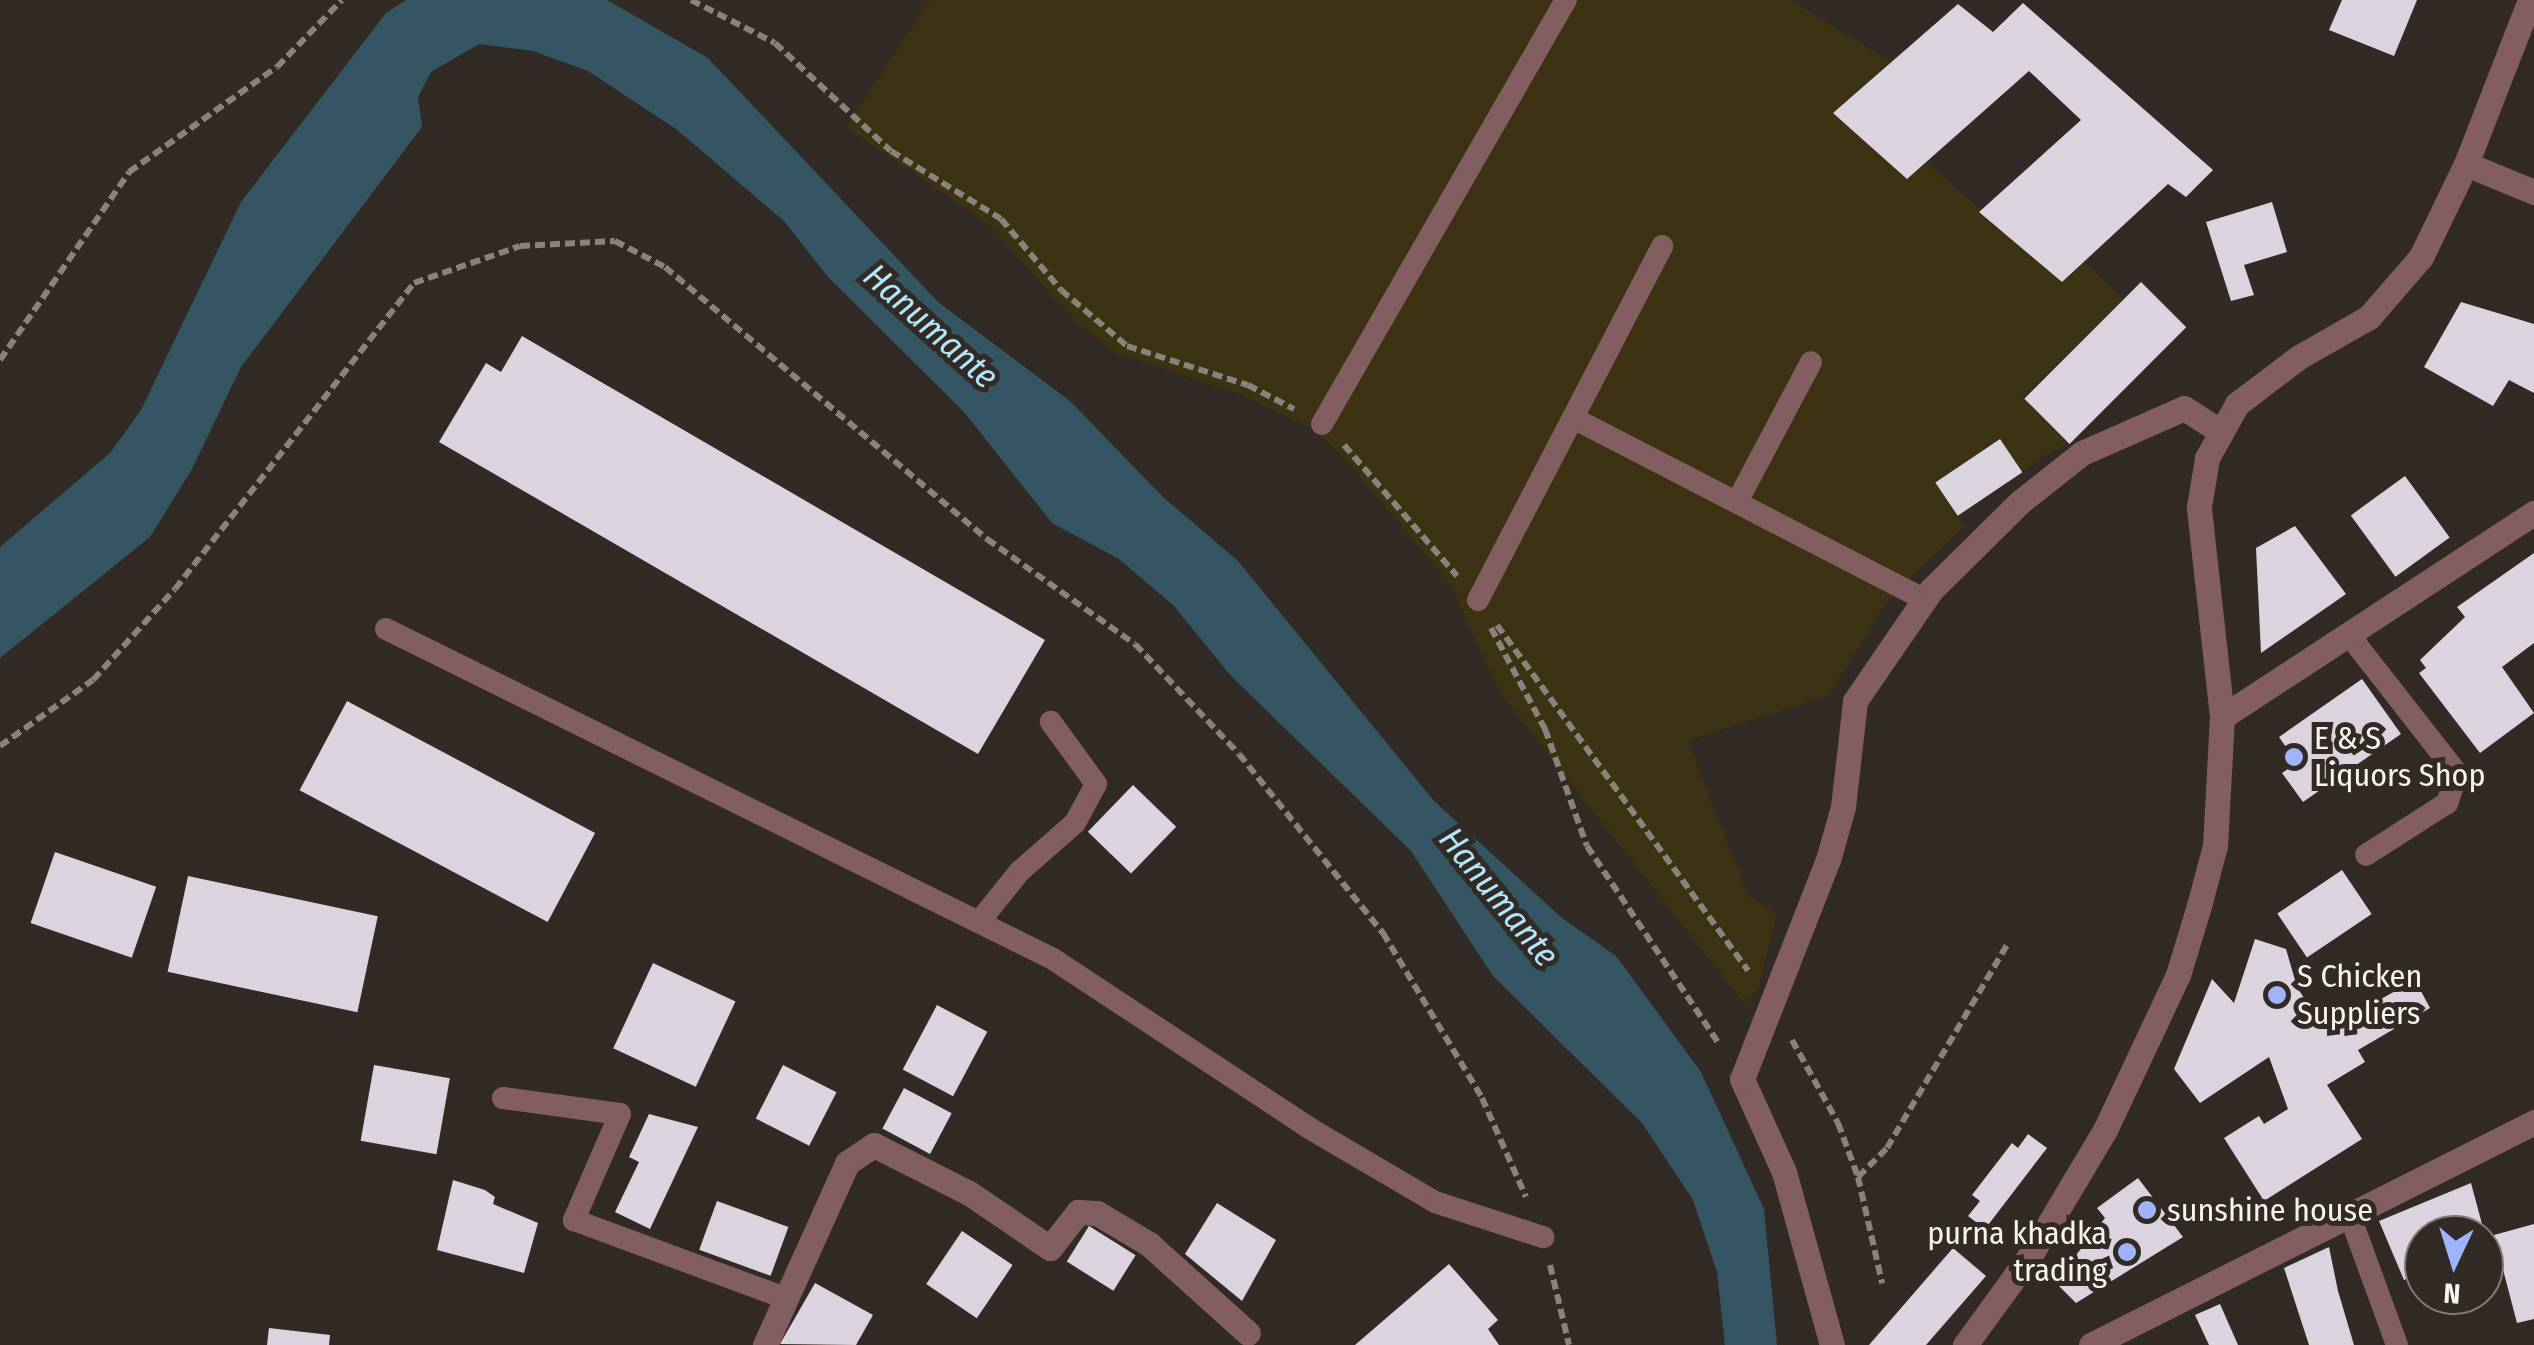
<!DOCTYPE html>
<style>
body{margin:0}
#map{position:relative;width:2534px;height:1345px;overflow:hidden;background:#322a24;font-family:"Fira Sans Condensed",sans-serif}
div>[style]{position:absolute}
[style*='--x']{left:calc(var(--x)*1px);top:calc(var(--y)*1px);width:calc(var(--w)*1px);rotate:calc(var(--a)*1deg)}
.sand>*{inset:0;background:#3b3312}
.water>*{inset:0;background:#345663}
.building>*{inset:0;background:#dad4df;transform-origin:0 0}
.path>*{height:6px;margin-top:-3px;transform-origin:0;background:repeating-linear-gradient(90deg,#89827d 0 10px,transparent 0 15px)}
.service>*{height:22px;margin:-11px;padding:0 11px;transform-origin:11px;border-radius:11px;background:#825e61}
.minor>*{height:25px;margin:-12.5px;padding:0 12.5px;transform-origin:12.5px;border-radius:12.5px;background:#825e61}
.tertiary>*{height:25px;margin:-12.5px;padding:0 12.5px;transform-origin:12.5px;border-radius:12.5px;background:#825e61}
.dots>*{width:28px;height:28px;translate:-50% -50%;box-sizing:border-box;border:5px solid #322a24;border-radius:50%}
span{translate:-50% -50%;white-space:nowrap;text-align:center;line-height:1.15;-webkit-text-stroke:10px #322a24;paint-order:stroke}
.poi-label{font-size:32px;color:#f9f3ef}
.left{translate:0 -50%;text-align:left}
.right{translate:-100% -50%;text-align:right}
.water-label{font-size:35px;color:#b1e5fa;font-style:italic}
.north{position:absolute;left:2404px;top:1215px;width:100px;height:100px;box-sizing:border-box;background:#322a24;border:2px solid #827a75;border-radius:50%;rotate:184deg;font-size:28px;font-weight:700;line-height:40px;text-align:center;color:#f9f3ef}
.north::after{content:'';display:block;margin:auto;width:35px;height:45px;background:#a0b3fd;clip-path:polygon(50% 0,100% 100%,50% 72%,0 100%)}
</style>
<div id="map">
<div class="sand">
<div style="clip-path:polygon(929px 0,1791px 0,1891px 62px,1833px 113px,1907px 179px,1927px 162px,2061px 281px,2084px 261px,2123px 299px,2023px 397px,2067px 443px,2022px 471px,1999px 439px,1936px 482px,1964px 526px,1889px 599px,1829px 695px,1688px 741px,1748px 894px,1777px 914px,1759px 987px,1745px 1005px,1499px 692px,1450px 584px,1346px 460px,1315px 430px,1239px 394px,1117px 353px,1081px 327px,987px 223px,846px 127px)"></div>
</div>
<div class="water">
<div style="clip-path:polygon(406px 0,607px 0,708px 58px,938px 302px,1070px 401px,1163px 497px,1238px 561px,1434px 801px,1562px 918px,1616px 956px,1701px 1072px,1764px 1209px,1777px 1345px,1725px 1345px,1717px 1272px,1693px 1200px,1642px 1123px,1493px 976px,1411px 851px,1231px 676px,1174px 606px,1119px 559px,1052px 523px,964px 412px,829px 278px,784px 221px,676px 129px,588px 71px,533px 51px,479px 44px,431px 72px,418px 97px,422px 127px,241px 367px,192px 469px,150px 537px,0 658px,0 547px,110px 453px,141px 410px,241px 202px,386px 13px)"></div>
</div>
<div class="building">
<div style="clip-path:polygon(2342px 0,2417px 0,2394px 56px,2329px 30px)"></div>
<div style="clip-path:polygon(2023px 3px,2213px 170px,2186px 197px,2168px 184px,2062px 282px,1979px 212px,2081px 120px,2029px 71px,1907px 179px,1833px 113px,1958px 4px,1993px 32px)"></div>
<div style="clip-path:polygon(2272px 202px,2287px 252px,2244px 265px,2254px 295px,2231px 301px,2206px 222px)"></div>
<div style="left:2141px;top:282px;width:64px;height:165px;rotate:45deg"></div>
<div style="clip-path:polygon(2461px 302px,2534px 324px,2534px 393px,2509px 380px,2493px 406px,2424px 367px)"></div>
<div style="clip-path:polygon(522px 336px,1045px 640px,978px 754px,439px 442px,486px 363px,501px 372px)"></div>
<div style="left:2000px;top:439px;width:40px;height:78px;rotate:56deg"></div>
<div style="left:2405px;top:476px;width:76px;height:67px;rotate:54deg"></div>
<div style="clip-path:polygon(2295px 526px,2346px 594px,2261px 653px,2256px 548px)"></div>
<div style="clip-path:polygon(2534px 553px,2534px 643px,2502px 667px,2534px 713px,2480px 753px,2419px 673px,2426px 668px,2420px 660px,2465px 617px,2457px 607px)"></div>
<div style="clip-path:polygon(2362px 679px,2401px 734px,2303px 802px,2282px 773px,2297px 763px,2279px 737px)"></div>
<div style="left:347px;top:701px;width:281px;height:101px;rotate:28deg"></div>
<div style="left:1133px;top:785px;width:60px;height:65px;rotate:44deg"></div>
<div style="left:55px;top:852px;width:107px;height:75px;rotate:19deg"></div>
<div style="left:2342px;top:870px;width:53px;height:78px;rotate:56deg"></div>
<div style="left:188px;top:876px;width:194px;height:98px;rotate:12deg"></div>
<div style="clip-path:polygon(2255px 939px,2286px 949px,2297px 987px,2313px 1012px,2329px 1004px,2340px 1022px,2415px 980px,2430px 1008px,2358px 1050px,2365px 1062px,2327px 1085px,2362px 1139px,2264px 1201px,2224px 1138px,2259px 1116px,2264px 1124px,2288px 1109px,2269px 1057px,2200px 1103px,2174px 1069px,2212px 979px,2234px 1003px)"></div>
<div style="left:653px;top:963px;width:91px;height:94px;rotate:25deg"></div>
<div style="left:937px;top:1005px;width:57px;height:73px;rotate:28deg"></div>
<div style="left:374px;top:1065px;width:77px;height:77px;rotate:10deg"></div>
<div style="left:783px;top:1065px;width:60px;height:60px;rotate:27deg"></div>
<div style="left:904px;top:1088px;width:54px;height:46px;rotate:28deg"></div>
<div style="clip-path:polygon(649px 1114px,698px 1127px,650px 1229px,615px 1212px,639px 1162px,629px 1157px)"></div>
<div style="clip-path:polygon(2028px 1134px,2047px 1148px,1985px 1229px,1968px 1216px,1980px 1201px,1972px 1195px,2012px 1143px,2018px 1148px)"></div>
<div style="clip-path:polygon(2138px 1178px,2183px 1237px,2076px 1303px,2055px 1282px,2105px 1218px,2097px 1208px)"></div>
<div style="clip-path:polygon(453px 1180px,485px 1190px,495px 1197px,493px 1204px,538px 1223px,524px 1273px,437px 1250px)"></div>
<div style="clip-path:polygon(2471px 1183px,2485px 1235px,2424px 1235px,2424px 1271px,2404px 1280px,2379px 1221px)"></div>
<div style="left:717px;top:1201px;width:76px;height:52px;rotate:20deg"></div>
<div style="clip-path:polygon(1217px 1203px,1276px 1240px,1242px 1301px,1185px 1254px)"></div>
<div style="clip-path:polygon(2534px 1224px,2534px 1319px,2517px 1323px,2494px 1235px)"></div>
<div style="left:1089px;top:1226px;width:55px;height:42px;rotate:32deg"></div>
<div style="left:962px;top:1231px;width:61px;height:64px;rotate:34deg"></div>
<div style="clip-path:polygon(2329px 1247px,2338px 1291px,2354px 1345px,2309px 1345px,2284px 1268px)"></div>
<div style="clip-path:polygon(1953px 1248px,1986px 1276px,1926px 1345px,1869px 1345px)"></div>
<div style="clip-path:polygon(1449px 1264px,1498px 1320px,1488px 1329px,1499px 1345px,1355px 1345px)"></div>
<div style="clip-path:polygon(815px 1283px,873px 1315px,856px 1345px,780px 1344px)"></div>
<div style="clip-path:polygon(2220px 1304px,2238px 1345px,2209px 1345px,2195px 1315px)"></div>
<div style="clip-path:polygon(269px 1328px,330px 1335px,329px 1345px,267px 1345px)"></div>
</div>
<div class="path">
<div style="--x:691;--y:0;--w:94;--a:27.1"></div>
<div style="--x:775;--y:43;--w:158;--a:43"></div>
<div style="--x:891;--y:151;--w:129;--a:31.7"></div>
<div style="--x:1001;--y:219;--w:93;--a:49.8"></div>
<div style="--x:1061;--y:290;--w:87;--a:40.3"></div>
<div style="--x:1127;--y:346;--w:127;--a:17.9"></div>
<div style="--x:1248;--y:385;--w:52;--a:27.6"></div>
<div style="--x:0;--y:360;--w:228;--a:-55.5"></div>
<div style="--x:129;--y:172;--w:181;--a:-35.4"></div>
<div style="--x:277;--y:67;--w:93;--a:-45.9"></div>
<div style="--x:1344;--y:445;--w:173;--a:49.2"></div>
<div style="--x:1497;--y:625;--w:427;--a:54"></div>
<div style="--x:1491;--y:628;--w:115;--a:61.9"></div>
<div style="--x:1545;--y:729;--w:124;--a:70.3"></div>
<div style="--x:1587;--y:846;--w:238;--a:56.3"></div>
<div style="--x:0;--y:746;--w:114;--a:-35.4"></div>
<div style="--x:93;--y:680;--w:122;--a:-48"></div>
<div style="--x:175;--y:589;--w:388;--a:-52"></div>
<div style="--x:414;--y:283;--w:112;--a:-19.2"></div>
<div style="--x:520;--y:246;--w:95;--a:-3"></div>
<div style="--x:615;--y:241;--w:56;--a:27.5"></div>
<div style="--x:665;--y:267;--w:422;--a:40.2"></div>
<div style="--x:987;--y:539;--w:181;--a:35.4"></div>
<div style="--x:1135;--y:644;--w:151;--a:46.6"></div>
<div style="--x:1239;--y:754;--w:230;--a:51.2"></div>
<div style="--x:1383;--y:933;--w:192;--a:59"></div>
<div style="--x:1482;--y:1098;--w:108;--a:66"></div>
<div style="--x:1792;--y:1040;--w:95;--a:61"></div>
<div style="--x:1838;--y:1123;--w:58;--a:69.7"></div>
<div style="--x:1858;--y:1177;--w:109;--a:77.2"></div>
<div style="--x:1858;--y:1177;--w:41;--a:-45"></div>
<div style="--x:1887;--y:1148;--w:238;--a:-59.4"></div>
<div style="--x:1550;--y:1265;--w:82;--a:76.6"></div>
</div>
<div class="service">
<div style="--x:1573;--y:418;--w:395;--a:27.3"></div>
<div style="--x:1322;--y:424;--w:489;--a:-60.1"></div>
<div style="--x:1737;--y:502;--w:158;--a:-62.1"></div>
<div style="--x:1478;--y:600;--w:399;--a:-62.5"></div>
<div style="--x:386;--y:629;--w:744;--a:26.32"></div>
<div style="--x:1053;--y:959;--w:307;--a:33.4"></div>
<div style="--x:1309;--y:1128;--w:146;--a:30.4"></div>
<div style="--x:1435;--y:1202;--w:114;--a:18"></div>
<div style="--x:2349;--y:635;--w:175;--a:52"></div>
<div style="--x:2457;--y:773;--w:32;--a:108"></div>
<div style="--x:2447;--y:803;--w:96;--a:147.3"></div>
<div style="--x:979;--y:922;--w:64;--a:-51.3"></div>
<div style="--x:1019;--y:872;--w:74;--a:-41.2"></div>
<div style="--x:1075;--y:823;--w:44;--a:-61.7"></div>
<div style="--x:1096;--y:784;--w:77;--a:-126"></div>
<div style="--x:503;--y:1098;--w:118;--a:7.8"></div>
<div style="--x:620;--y:1114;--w:116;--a:113.5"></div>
<div style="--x:574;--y:1220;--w:225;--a:20.3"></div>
<div style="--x:2350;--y:1216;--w:137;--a:70"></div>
</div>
<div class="minor">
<div style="--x:2466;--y:164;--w:74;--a:22.4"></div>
<div style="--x:2222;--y:717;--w:373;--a:-33.2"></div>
<div style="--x:765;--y:1345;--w:200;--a:-65.7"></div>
<div style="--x:847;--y:1163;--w:32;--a:-34"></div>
<div style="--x:874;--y:1145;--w:106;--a:26.8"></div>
<div style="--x:969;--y:1193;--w:98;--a:34.2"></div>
<div style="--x:1050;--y:1248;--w:46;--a:-52.1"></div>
<div style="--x:1078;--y:1212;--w:19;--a:3"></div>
<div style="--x:1097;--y:1213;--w:61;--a:30.8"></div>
<div style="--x:1149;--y:1244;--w:133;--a:42"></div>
<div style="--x:1832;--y:1345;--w:180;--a:-105.5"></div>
<div style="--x:1784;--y:1172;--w:102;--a:-114.3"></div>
<div style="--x:1742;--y:1079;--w:235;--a:-68.6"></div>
<div style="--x:1828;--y:860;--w:55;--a:-74.2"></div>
<div style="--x:1843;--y:807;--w:107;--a:-83.5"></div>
<div style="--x:1855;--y:701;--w:135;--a:-55.6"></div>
<div style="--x:1931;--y:590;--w:125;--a:-44.7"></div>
<div style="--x:2020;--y:502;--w:79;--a:-38.3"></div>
<div style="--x:2082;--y:453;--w:111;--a:-23.8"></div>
<div style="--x:2184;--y:408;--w:43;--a:32.6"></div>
</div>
<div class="tertiary">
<div style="--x:1965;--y:1345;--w:112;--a:-54"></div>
<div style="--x:2031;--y:1254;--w:144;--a:-59.2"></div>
<div style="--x:2105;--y:1130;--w:171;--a:-64.8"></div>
<div style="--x:2178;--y:975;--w:72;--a:-73.1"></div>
<div style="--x:2199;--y:906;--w:62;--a:-75.1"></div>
<div style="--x:2215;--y:846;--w:129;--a:-86.9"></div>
<div style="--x:2222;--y:717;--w:211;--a:-96.3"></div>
<div style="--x:2199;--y:507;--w:50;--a:-80.7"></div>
<div style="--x:2207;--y:458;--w:62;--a:-60.9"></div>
<div style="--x:2237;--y:404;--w:78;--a:-37.2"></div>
<div style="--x:2299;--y:357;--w:81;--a:-29.7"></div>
<div style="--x:2369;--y:317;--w:79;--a:-49.1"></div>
<div style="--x:2421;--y:257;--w:103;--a:-64.2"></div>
<div style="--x:2466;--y:164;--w:176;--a:-68.7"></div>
<div style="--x:2091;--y:1345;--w:496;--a:-26.7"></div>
</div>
<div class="dots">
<div style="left:2294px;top:757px;background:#a0b3fd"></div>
<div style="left:2277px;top:995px;background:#a0b3fd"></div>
<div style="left:2147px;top:1210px;background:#a0b3fd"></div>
<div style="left:2127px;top:1252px;background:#a0b3fd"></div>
</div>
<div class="poi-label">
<span class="left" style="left:2314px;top:757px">E &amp; S<br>Liquors Shop</span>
<span class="left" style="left:2297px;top:995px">S Chicken<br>Suppliers</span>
<span class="left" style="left:2167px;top:1210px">sunshine house</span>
<span class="right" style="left:2107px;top:1252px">purna khadka<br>trading</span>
</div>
<div class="water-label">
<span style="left:931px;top:326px;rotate:42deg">Hanumante</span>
<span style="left:1499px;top:897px;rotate:51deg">Hanumante</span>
</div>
<div class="north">N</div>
</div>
